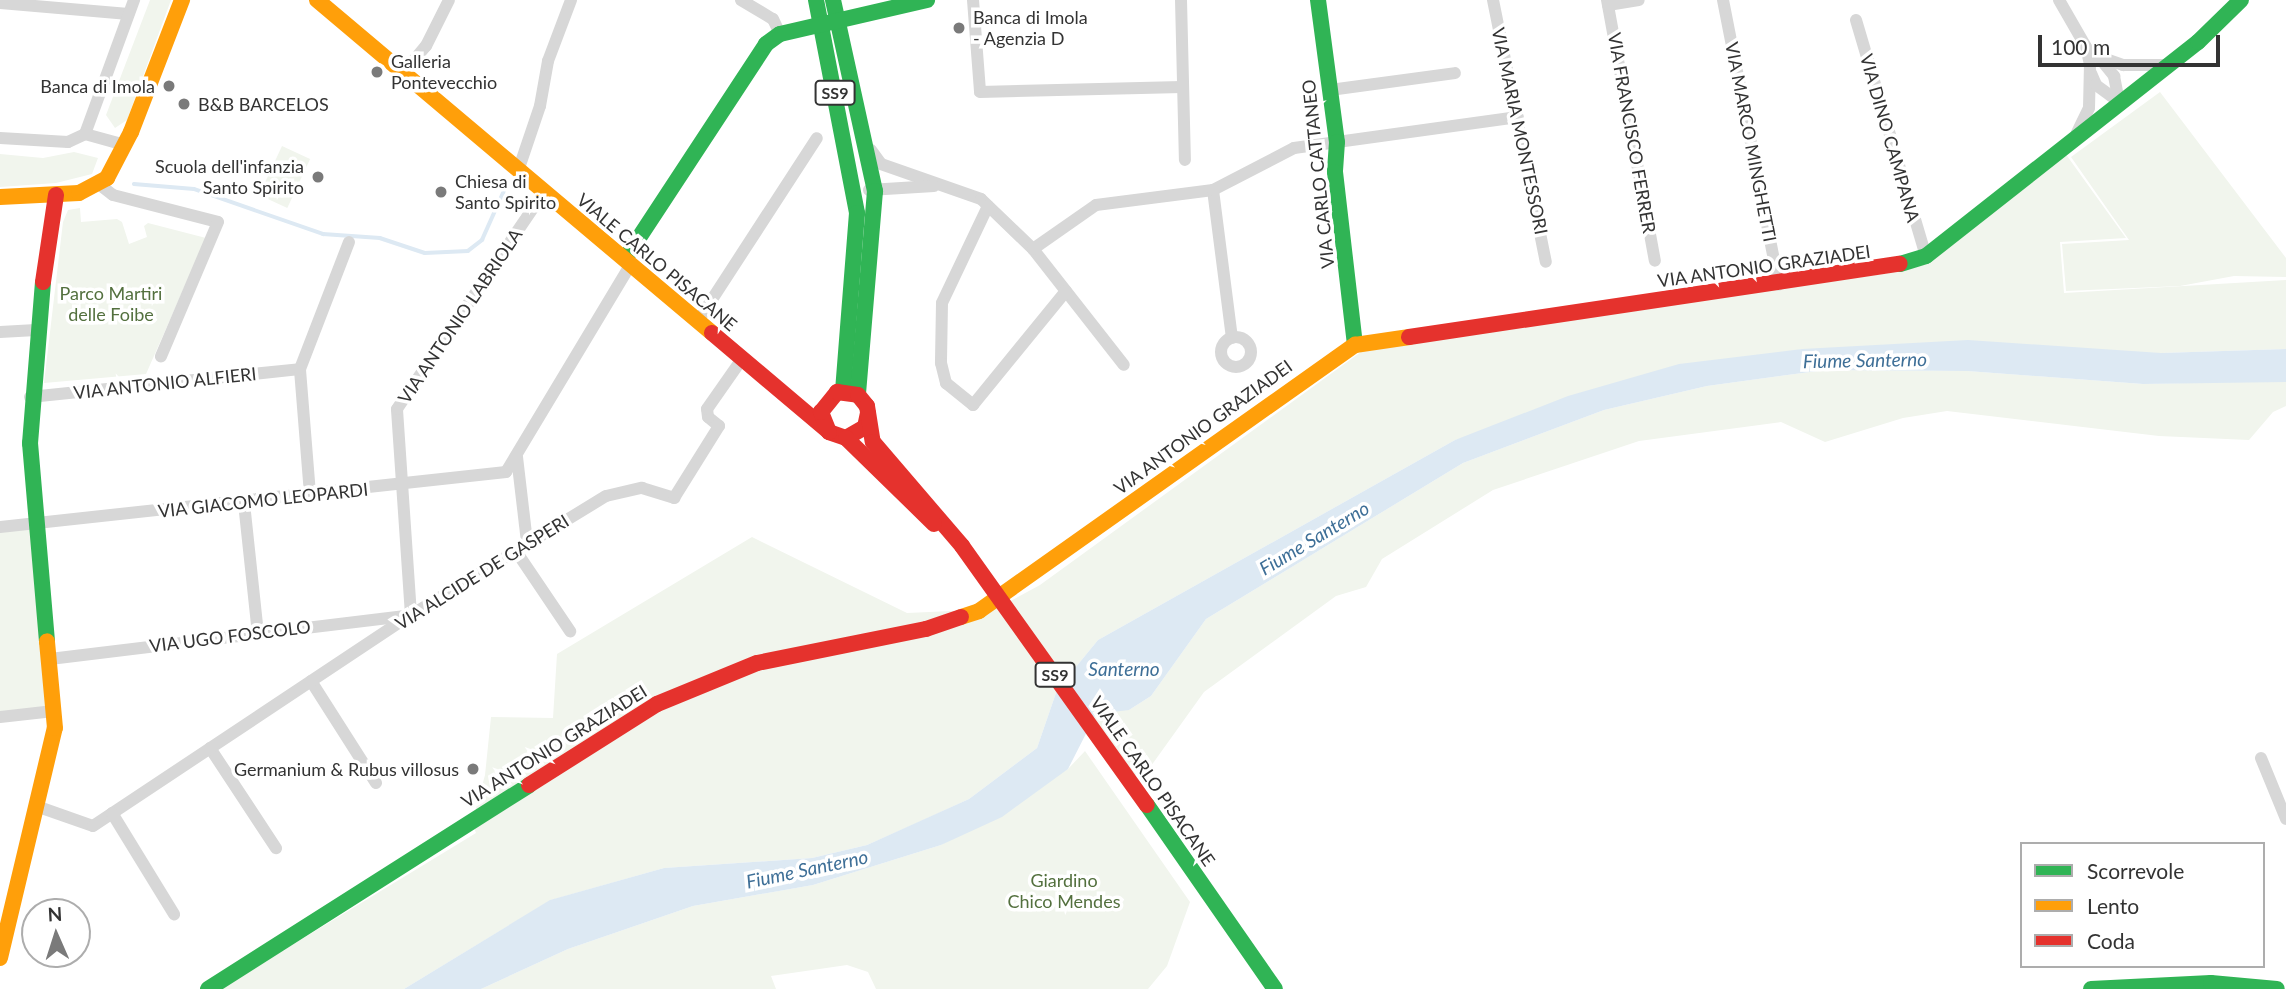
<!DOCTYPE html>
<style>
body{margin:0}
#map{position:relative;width:2286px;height:989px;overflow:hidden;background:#fff;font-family:Lato,sans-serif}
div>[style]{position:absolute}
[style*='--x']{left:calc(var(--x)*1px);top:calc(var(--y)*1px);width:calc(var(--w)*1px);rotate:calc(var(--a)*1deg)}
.green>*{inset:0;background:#f1f5ed;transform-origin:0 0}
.water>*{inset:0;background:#dde9f3}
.stream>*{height:3.5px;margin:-1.75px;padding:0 1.75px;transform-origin:1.75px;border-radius:1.75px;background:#dde9f3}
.street>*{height:12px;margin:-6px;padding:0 6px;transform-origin:6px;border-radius:6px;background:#d7d7d7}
.street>.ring{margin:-6px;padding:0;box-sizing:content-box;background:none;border:12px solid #d7d7d7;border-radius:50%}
.fast>*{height:16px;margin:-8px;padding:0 8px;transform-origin:8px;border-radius:8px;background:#30b455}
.slow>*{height:16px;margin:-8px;padding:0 8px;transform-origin:8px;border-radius:8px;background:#ff9f0a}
.jam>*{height:16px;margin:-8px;padding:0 8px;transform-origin:8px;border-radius:8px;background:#e5322d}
.jam-bridge>*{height:16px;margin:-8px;padding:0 8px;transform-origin:8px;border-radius:8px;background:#e5322d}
.dots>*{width:19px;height:19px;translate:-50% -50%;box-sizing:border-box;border:4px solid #fff;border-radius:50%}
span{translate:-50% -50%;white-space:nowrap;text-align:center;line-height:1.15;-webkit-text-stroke:7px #fff;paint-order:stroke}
.shield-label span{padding:2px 5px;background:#fff;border:2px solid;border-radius:5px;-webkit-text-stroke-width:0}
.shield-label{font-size:16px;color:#333;font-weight:700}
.poi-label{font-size:18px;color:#333}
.left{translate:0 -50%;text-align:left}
.right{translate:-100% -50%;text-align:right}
.street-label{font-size:18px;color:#333}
.park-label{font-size:18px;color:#53703e}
.water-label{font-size:19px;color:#3e6f97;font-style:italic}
.legend{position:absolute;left:2020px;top:842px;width:245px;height:126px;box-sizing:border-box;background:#fff;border:2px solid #adadad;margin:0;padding:9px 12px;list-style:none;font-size:21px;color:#333}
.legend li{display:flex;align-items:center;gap:14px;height:35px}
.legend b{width:35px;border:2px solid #adadad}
.north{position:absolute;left:21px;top:898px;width:70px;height:70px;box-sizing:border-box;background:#fff;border:2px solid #adadad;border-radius:50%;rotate:357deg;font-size:19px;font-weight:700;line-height:28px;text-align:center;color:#333}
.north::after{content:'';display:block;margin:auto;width:24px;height:32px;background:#7a7a7a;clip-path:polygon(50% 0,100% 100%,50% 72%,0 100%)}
.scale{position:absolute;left:2038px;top:35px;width:182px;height:32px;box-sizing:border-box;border:4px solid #333;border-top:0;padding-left:9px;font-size:21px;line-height:24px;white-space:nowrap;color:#333;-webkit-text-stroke:5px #fff;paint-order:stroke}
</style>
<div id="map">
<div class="green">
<div style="clip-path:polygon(150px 0,171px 0,127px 120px,115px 128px,106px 115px)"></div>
<div style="clip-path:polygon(2160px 92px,2286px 258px,2286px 277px,2234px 276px,2180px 286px,2066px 291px,2062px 244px,2129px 240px,2071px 157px)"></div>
<div style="left:282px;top:146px;width:31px;height:54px;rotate:25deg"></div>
<div style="clip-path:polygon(74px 152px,98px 158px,92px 174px,56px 183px,0 187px,0 154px,43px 158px)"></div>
<div style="clip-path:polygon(2065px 153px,2126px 238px,2060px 242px,2064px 293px,2286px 280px,2286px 349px,2161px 353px,1802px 349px,1455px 440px,1098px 640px,1057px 690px,1037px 748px,969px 799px,919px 822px,867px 845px,812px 858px,664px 868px,551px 900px,404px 989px,220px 989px,476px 833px,472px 823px,485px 775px,491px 717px,553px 718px,557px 654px,752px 537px,907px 613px,996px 609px,1040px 585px,1365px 349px,1890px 273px)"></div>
<div style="clip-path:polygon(80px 208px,81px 222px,117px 219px,122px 222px,129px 244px,147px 237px,144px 226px,148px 223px,206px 238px,146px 374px,44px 383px,63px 222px,68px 210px)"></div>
<div style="clip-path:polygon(1825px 370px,1967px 371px,2143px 384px,2275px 381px,2286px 382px,2286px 406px,2273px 412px,2249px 440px,2159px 436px,1947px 411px,1903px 418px,1825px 442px,1781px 422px,1639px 441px,1493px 490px,1382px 559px,1366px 587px,1336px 596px,1204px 692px,1151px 766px,1133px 776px,1093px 718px,1112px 709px,1129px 710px,1151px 696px,1206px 619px,1463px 463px,1604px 410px,1707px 386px)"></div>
<div style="clip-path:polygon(37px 519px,56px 715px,0 722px,0 523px)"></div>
<div style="clip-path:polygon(1085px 751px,1190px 902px,1167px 966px,1148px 989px,876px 989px,868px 972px,847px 965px,771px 976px,776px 989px,481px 989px,568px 949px,693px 906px,813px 885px,941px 845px,1068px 769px)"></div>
</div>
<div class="water">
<div style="clip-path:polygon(1968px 340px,2161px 353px,2286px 349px,2286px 382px,2143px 384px,1967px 371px,1825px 370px,1707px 386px,1604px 410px,1463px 463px,1206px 619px,1151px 696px,1129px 710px,1096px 714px,1068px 769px,1002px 817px,941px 845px,813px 885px,693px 906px,568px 949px,481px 989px,404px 989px,550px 900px,664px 868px,812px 858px,867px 845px,969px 799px,1037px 748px,1057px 690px,1098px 640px,1455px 440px,1568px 396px,1679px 364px,1802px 349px)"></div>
</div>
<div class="stream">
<div style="--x:134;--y:184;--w:60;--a:4.8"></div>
<div style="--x:194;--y:189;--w:137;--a:19.2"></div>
<div style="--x:323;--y:234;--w:57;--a:4"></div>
<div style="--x:380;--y:238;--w:47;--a:18.4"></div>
<div style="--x:425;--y:253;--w:43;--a:-2.7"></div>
<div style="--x:468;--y:251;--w:18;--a:-38"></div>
<div style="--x:482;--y:240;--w:61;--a:-65.9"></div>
</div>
<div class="street">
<div style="--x:741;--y:0;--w:37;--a:31"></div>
<div style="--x:773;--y:19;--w:17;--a:65"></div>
<div style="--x:973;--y:0;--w:92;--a:85.6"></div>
<div style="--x:980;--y:92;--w:202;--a:-1.4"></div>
<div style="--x:1181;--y:0;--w:160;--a:88.6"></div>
<div style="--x:1493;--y:0;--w:267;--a:78.6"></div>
<div style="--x:1607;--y:0;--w:265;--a:79.6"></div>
<div style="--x:1723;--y:0;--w:290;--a:78.9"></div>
<div style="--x:2059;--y:0;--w:54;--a:60.1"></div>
<div style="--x:2086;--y:47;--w:17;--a:77"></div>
<div style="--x:2090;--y:64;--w:44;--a:91.3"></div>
<div style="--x:2089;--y:108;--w:28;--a:116"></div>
<div style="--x:0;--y:3;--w:129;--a:4.9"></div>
<div style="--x:1608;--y:5;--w:31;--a:-9"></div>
<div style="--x:1856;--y:20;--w:246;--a:73.5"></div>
<div style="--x:2097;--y:56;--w:28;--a:19"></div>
<div style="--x:2123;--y:65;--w:41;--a:0"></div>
<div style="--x:2098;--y:56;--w:26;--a:51"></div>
<div style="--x:2114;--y:76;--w:26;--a:79"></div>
<div style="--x:404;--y:72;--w:34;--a:-50"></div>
<div style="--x:426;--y:46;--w:51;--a:-63.4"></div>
<div style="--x:2091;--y:73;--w:13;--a:67"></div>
<div style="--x:2096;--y:85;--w:29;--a:36"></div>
<div style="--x:1330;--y:90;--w:126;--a:-7.7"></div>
<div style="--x:85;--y:134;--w:143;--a:-69.9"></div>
<div style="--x:0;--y:138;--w:68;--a:3.4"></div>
<div style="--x:68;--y:142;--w:19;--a:-25"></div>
<div style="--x:85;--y:134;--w:41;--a:15.4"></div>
<div style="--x:871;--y:150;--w:17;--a:54"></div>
<div style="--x:881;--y:164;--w:106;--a:19.3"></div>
<div style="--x:981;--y:199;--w:72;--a:43.9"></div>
<div style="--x:1033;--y:249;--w:147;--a:51.9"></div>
<div style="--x:518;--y:171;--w:69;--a:-71.3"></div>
<div style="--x:540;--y:106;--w:46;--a:-79.9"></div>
<div style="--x:548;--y:61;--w:65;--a:-69.3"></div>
<div style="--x:100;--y:185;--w:16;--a:38"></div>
<div style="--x:113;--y:195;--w:108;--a:14.4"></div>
<div style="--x:218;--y:222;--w:146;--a:113"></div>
<div style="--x:869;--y:190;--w:65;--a:-3.5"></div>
<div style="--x:1213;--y:190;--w:149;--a:82.7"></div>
<div style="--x:988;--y:206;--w:107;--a:115.4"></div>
<div style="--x:942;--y:303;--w:60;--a:91"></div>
<div style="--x:941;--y:363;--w:21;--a:76"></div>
<div style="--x:946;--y:383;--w:35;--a:39"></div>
<div style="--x:973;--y:405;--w:147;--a:-50.8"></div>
<div style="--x:1033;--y:249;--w:77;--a:-34.9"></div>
<div style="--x:1096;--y:205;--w:118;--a:-7.3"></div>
<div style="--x:1213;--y:190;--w:91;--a:-27.4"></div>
<div style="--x:1294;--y:148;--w:226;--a:-7.9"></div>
<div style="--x:698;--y:321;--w:218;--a:-57"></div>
<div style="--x:0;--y:332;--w:36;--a:-3"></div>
<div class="ring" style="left:1221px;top:337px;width:18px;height:18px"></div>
<div style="--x:30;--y:397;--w:271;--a:-5.9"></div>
<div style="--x:517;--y:457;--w:86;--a:83.3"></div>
<div style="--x:310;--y:494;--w:125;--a:-94.6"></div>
<div style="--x:300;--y:369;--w:136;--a:-68.9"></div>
<div style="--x:244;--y:503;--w:131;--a:83.9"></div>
<div style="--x:0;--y:527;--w:509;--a:-6.2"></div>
<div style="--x:506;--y:472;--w:243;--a:-59"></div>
<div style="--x:516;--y:551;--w:97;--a:56"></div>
<div style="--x:50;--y:659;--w:364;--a:-6.9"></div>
<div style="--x:411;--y:615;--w:206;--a:-93.9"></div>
<div style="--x:397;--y:409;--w:262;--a:-55.9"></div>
<div style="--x:311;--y:681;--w:121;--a:57.5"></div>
<div style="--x:0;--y:717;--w:54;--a:-6.3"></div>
<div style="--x:210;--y:748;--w:120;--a:56.6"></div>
<div style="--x:2261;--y:758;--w:66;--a:67.7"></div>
<div style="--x:36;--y:806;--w:60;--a:19.3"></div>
<div style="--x:93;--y:826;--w:382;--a:-33.6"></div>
<div style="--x:411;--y:615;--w:228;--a:-31.4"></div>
<div style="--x:606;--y:496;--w:37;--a:-13"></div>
<div style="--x:642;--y:488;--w:34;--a:17"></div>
<div style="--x:674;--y:498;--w:85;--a:-58"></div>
<div style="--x:719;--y:426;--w:14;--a:-141"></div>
<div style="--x:708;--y:417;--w:8;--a:-97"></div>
<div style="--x:707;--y:409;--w:61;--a:-55"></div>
<div style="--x:112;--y:813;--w:119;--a:58.5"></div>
</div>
<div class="fast">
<div style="--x:816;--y:0;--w:217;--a:79.1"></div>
<div style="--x:857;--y:213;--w:179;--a:94.5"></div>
<div style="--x:833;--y:0;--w:196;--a:77.6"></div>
<div style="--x:875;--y:191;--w:205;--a:94.8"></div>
<div style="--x:1318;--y:0;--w:143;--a:82.4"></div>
<div style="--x:1337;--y:142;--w:30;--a:94"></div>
<div style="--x:1335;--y:172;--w:174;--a:83.4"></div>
<div style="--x:625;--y:259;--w:257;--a:-56.7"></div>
<div style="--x:766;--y:44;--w:17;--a:-36"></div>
<div style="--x:780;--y:34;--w:151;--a:-13"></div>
<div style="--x:1900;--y:264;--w:27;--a:-17"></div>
<div style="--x:1926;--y:256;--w:346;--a:-38.2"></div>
<div style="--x:2198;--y:42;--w:60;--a:-44.3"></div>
<div style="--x:43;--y:282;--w:162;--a:94.6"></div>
<div style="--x:30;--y:443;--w:199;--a:85.1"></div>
<div style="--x:1147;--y:805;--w:224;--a:55.2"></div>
<div style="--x:208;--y:989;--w:380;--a:-32.4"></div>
<div style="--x:2091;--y:989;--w:120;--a:-2.9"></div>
<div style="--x:2211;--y:983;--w:66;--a:5.2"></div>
</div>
<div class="slow">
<div style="--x:317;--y:0;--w:517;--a:40.13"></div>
<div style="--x:0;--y:197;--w:79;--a:-2.9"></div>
<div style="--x:79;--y:193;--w:32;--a:-28"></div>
<div style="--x:107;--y:178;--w:52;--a:-62.4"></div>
<div style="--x:131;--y:132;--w:142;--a:-68.9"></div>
<div style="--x:961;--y:617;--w:19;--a:-18"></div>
<div style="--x:979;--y:611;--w:461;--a:-35.3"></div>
<div style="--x:1355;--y:345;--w:55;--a:-8.4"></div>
<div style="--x:0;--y:958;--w:236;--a:-76.6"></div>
<div style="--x:55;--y:728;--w:87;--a:-95.3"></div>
</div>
<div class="jam">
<div style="--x:43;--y:282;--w:88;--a:-81.5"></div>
<div style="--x:712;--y:333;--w:153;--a:40.2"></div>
<div style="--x:1409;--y:337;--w:496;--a:-8.5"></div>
<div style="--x:868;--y:413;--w:14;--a:102"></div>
<div style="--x:865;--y:427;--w:22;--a:150"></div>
<div style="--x:846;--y:438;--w:18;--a:-161"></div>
<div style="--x:829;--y:432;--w:22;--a:-112"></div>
<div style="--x:821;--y:412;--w:26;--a:-51"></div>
<div style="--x:837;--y:392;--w:21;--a:8"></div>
<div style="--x:858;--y:395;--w:14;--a:51"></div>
<div style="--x:867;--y:406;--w:36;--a:81"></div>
<div style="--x:873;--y:442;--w:137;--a:49.4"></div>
<div style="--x:846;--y:438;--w:123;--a:44.3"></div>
<div style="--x:529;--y:785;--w:151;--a:-32.3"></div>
<div style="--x:657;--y:704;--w:108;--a:-22.3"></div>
<div style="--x:757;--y:663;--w:172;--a:-11.4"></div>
<div style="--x:926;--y:629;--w:37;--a:-19"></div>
</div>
<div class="jam-bridge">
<div style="--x:962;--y:546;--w:318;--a:54.5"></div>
</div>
<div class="dots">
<div style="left:959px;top:28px;background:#7a7a7a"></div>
<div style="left:377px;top:72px;background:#7a7a7a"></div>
<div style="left:169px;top:86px;background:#7a7a7a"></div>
<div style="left:184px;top:104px;background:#7a7a7a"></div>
<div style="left:318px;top:177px;background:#7a7a7a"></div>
<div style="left:441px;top:192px;background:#7a7a7a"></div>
<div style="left:473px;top:769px;background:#7a7a7a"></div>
</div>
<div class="shield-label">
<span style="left:835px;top:93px">SS9</span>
<span style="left:1055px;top:675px">SS9</span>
</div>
<div class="poi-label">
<span class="left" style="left:973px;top:28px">Banca di Imola<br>- Agenzia D</span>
<span class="left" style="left:391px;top:72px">Galleria<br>Pontevecchio</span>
<span class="right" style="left:155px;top:86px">Banca di Imola</span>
<span class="left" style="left:198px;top:104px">B&amp;B BARCELOS</span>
<span class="right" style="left:304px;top:177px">Scuola dell'infanzia<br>Santo Spirito</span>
<span class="left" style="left:455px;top:192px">Chiesa di<br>Santo Spirito</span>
<span class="right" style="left:459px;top:769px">Germanium &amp; Rubus villosus</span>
</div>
<div class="street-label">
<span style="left:1520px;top:131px;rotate:78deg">VIA MARIA MONTESSORI</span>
<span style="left:1632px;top:133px;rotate:80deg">VIA FRANCISCO FERRER</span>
<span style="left:1890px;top:138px;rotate:74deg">VIA DINO CAMPANA</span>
<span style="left:1751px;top:142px;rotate:79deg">VIA MARCO MINGHETTI</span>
<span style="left:1318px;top:174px;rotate:-96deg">VIA CARLO CATTANEO</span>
<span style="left:657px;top:262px;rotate:40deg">VIALE CARLO PISACANE</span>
<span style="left:1764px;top:266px;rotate:-8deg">VIA ANTONIO GRAZIADEI</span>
<span style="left:460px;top:316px;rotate:-56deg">VIA ANTONIO LABRIOLA</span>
<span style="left:165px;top:383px;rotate:-6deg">VIA ANTONIO ALFIERI</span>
<span style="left:1203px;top:427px;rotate:-36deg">VIA ANTONIO GRAZIADEI</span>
<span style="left:263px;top:500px;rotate:-6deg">VIA GIACOMO LEOPARDI</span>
<span style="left:482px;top:572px;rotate:-32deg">VIA ALCIDE DE GASPERI</span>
<span style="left:230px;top:636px;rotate:-7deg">VIA UGO FOSCOLO</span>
<span style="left:554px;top:746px;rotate:-32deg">VIA ANTONIO GRAZIADEI</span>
<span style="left:1153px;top:781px;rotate:55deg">VIALE CARLO PISACANE</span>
</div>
<div class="park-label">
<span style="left:111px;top:304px">Parco Martiri<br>delle Foibe</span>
<span style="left:1064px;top:891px">Giardino<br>Chico Mendes</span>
</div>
<div class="water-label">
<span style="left:1865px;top:360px;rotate:-1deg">Fiume Santerno</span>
<span style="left:1314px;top:538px;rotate:-31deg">Fiume Santerno</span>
<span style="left:1124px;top:669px">Santerno</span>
<span style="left:807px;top:869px;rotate:-12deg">Fiume Santerno</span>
</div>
<ul class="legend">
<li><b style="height:9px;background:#30b455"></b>Scorrevole</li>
<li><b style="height:9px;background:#ff9f0a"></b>Lento</li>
<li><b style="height:9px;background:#e5322d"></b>Coda</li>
</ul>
<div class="north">N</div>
<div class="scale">100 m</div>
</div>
